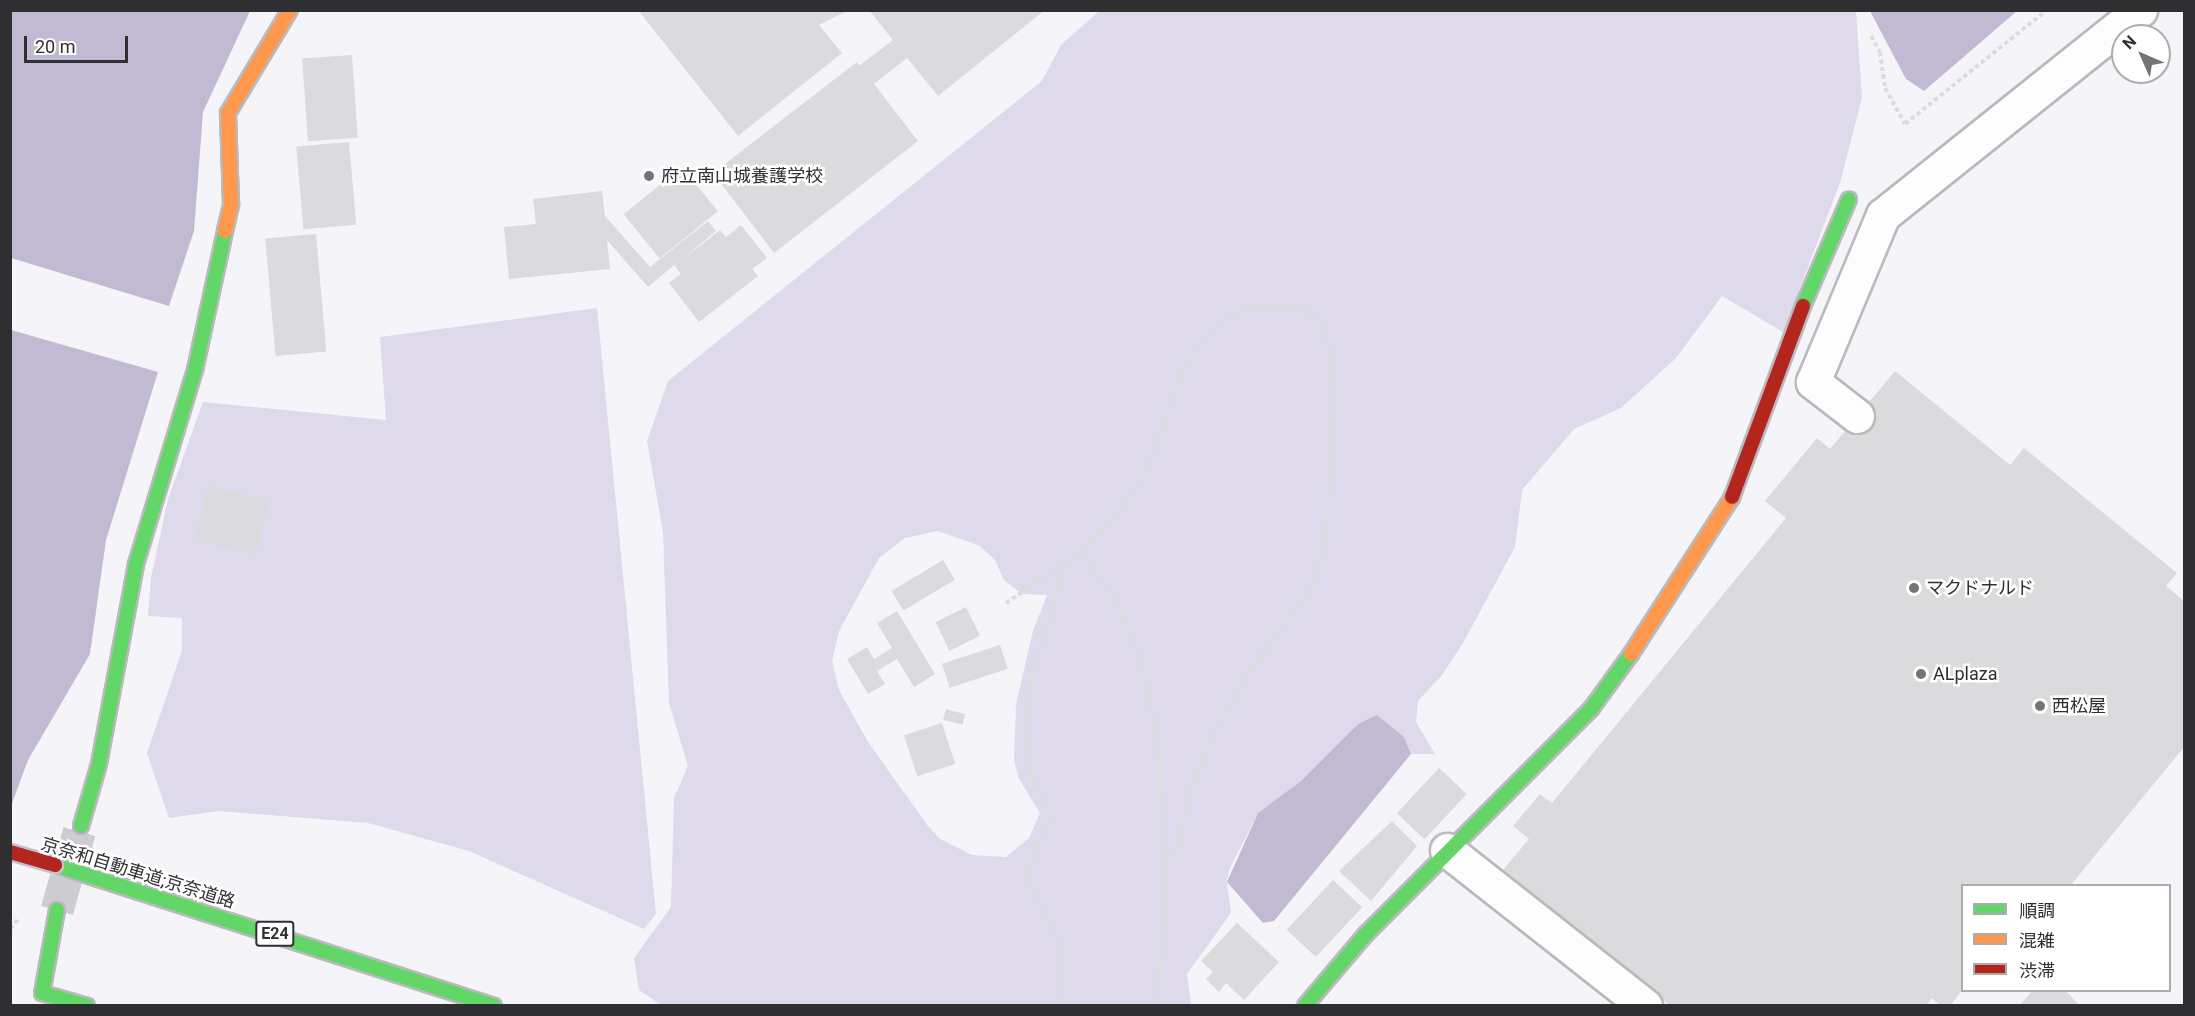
<!DOCTYPE html>
<meta charset="utf-8">
<style>
body{margin:0}
#map{position:relative;width:2195px;height:1016px;overflow:hidden;background:#f5f4f8;font-family:Roboto,"Noto Sans JP",sans-serif}
div>[style]{position:absolute}
[style*='--x']{left:calc(var(--x)*1px);top:calc(var(--y)*1px);width:calc(var(--w)*1px);rotate:calc(var(--a)*1deg)}
.green>*{inset:0;background:#dedaeb}
.water>*{inset:0;background:#c1bad2}
.building>*{inset:0;background:#dbdadd;transform-origin:0 0}
.secondary-tunnel>*{height:33px;margin-top:-16.5px;transform-origin:0;background:repeating-linear-gradient(90deg,#cdccd0 0 33px,transparent 0 49px)}
.path>*{height:4px;margin-top:-2px;transform-origin:0;background:repeating-linear-gradient(90deg,#dcdcdd 0 4.5px,transparent 0 7.5px)}
.roads{filter:drop-shadow(2px 0 #bababc) drop-shadow(-2px 0 #bababc) drop-shadow(0 2px #bababc) drop-shadow(0 -2px #bababc)}
.street>*{height:33px;margin:-16.5px;padding:0 16.5px;transform-origin:16.5px;border-radius:16.5px;background:#fefdfe}
.fast>*{height:14px;margin:-7px;padding:0 7px;transform-origin:7px;border-radius:7px;background:#63d668}
.slow>*{height:14px;margin:-7px;padding:0 7px;transform-origin:7px;border-radius:7px;background:#ff974d}
.jam>*{height:14px;margin:-7px;padding:0 7px;transform-origin:7px;border-radius:7px;background:#b3261e}
.bridges{filter:drop-shadow(2px 0 #c6c2cc) drop-shadow(-2px 0 #c6c2cc) drop-shadow(0 2px #c6c2cc) drop-shadow(0 -2px #c6c2cc)}
.jam-bridge>*{height:14px;margin:-7px;padding:0 7px;transform-origin:7px;border-radius:7px;background:#b3261e}
.dots>*{width:16px;height:16px;translate:-50% -50%;box-sizing:border-box;border:3px solid #fff;border-radius:50%}
span{translate:-50% -50%;white-space:nowrap;text-align:center;line-height:1.15;-webkit-text-stroke:5px #fff;paint-order:stroke}
.shield-label span{padding:2px 4px;background:#fff;border:2px solid;border-radius:4px;-webkit-text-stroke-width:0}
.shield-label{font-size:16px;color:#2f2e31;font-weight:700}
.poi-label{font-size:18px;color:#2f2e31}
.left{translate:0 -50%;text-align:left}
.street-label{font-size:18px;color:#2f2e31}
.frame{position:absolute;inset:0;border:12px solid #2f2e31;pointer-events:none}
.legend{position:absolute;left:1961px;top:884px;width:210px;height:108px;box-sizing:border-box;background:#fff;border:2px solid #acabad;margin:0;padding:8px 10px;list-style:none;font-size:18px;color:#2f2e31}
.legend li{display:flex;align-items:center;gap:12px;height:30px}
.legend b{width:30px;border:2px solid #acabad}
.north{position:absolute;left:2111px;top:24px;width:60px;height:60px;box-sizing:border-box;background:#fff;border:2px solid #acabad;border-radius:50%;rotate:315deg;font-size:16px;font-weight:700;line-height:24px;text-align:center;color:#2f2e31}
.north::after{content:'';display:block;margin:auto;width:21px;height:27px;background:#747377;clip-path:polygon(50% 0,100% 100%,50% 72%,0 100%)}
.scale{position:absolute;left:24px;top:36px;width:104px;height:27px;box-sizing:border-box;border:3px solid #2f2e31;border-top:0;padding-left:8px;font-size:18px;line-height:21px;white-space:nowrap;color:#2f2e31;-webkit-text-stroke:4px #fff;paint-order:stroke}
</style>
<div id="map">
<div class="green">
<div style="clip-path:polygon(evenodd,1099px 11px,1856px 11px,1862px 98px,1840px 183px,1783px 332px,1722px 296px,1676px 358px,1621px 408px,1574px 429px,1522px 490px,1515px 547px,1463px 643px,1442px 675px,1418px 701px,1416px 722px,1435px 754px,1411px 754px,1404px 737px,1358px 724px,1301px 781px,1258px 813px,1229px 870px,1227px 882px,1231px 913px,1187px 974px,1191px 1005px,661px 1005px,639px 990px,634px 958px,671px 907px,674px 798px,688px 766px,669px 703px,663px 532px,647px 441px,668px 381px,1042px 81px,1061px 45px,1099px 11px,938px 531px,980px 546px,995px 560px,1004px 580px,1022px 594px,1047px 595px,1033px 631px,1016px 704px,1014px 760px,1019px 779px,1040px 813px,1029px 838px,1006px 857px,972px 855px,940px 839px,928px 826px,868px 742px,839px 690px,832px 661px,839px 631px,879px 558px,905px 538px,938px 531px)"></div>
<div style="clip-path:polygon(597px 308px,656px 914px,644px 929px,469px 851px,368px 823px,219px 811px,169px 818px,147px 753px,182px 651px,182px 618px,148px 616px,151px 578px,168px 499px,203px 402px,386px 420px,380px 337px)"></div>
</div>
<div class="water">
<div style="clip-path:polygon(10px 11px,250px 11px,203px 112px,194px 231px,169px 306px,11px 258px)"></div>
<div style="clip-path:polygon(1870px 11px,2017px 11px,1924px 91px,1906px 79px)"></div>
<div style="clip-path:polygon(11px 330px,158px 372px,106px 540px,90px 654px,28px 760px,11px 806px)"></div>
<div style="clip-path:polygon(1377px 715px,1404px 737px,1411px 754px,1274px 921px,1263px 923px,1227px 882px,1258px 813px,1301px 781px,1358px 724px)"></div>
</div>
<div class="building">
<div style="clip-path:polygon(638px 10px,849px 10px,819px 25px,842px 53px,738px 136px)"></div>
<div style="clip-path:polygon(869px 10px,1045px 10px,938px 96px,907px 58px,874px 84px,918px 141px,774px 253px,713px 173px,857px 62px,859px 66px,893px 40px)"></div>
<div style="left:352px;top:55px;width:83px;height:50px;rotate:86deg"></div>
<div style="left:349px;top:142px;width:83px;height:53px;rotate:85deg"></div>
<div style="left:682px;top:167px;width:57px;height:75px;rotate:51deg"></div>
<div style="clip-path:polygon(602px 191px,605px 216px,650px 267px,708px 221px,716px 231px,678px 263px,720px 230px,726px 237px,741px 225px,767px 258px,752px 269px,758px 276px,699px 322px,669px 283px,681px 274px,674px 265px,648px 287px,607px 240px,610px 269px,509px 279px,504px 227px,536px 224px,533px 199px)"></div>
<div style="left:316px;top:234px;width:118px;height:51px;rotate:85deg"></div>
<div style="clip-path:polygon(1895px 371px,2010px 465px,2024px 448px,2177px 573px,2166px 586px,2184px 601px,2184px 747px,2070px 886px,1962px 886px,1962px 990px,1950px 1006px,1941px 1006px,1932px 998px,1926px 1006px,1671px 1006px,1503px 870px,1529px 839px,1513px 826px,1540px 794px,1552px 803px,1786px 518px,1765px 501px,1817px 438px,1830px 449px)"></div>
<div style="left:208px;top:486px;width:62px;height:56px;rotate:13deg"></div>
<div style="left:943px;top:560px;width:23px;height:60px;rotate:59deg"></div>
<div style="left:966px;top:607px;width:32px;height:34px;rotate:64deg"></div>
<div style="clip-path:polygon(897px 611px,935px 674px,914px 687px,897px 659px,877px 671px,885px 684px,868px 694px,847px 659px,867px 647px,874px 659px,892px 648px,877px 623px)"></div>
<div style="left:1000px;top:645px;width:25px;height:61px;rotate:72deg"></div>
<div style="left:946px;top:709px;width:20px;height:11px;rotate:15deg"></div>
<div style="left:942px;top:723px;width:43px;height:40px;rotate:72deg"></div>
<div style="left:1439px;top:768px;width:38px;height:62px;rotate:43deg"></div>
<div style="clip-path:polygon(1392px 821px,1417px 846px,1371px 901px,1339px 871px)"></div>
<div style="left:1333px;top:880px;width:40px;height:68px;rotate:43deg"></div>
<div style="clip-path:polygon(1237px 923px,1279px 962px,1244px 1000px,1226px 983px,1219px 992px,1206px 979px,1213px 972px,1201px 961px)"></div>
<div style="clip-path:polygon(2033px 990px,2065px 990px,2080px 1006px,2019px 1006px)"></div>
</div>
<div class="secondary-tunnel">
<div style="--x:57;--y:910;--w:87;--a:-74.1"></div>
</div>
<div class="path">
<div style="--x:1871;--y:36;--w:18;--a:61"></div>
<div style="--x:1880;--y:52;--w:36;--a:82"></div>
<div style="--x:1885;--y:88;--w:41;--a:60.9"></div>
<div style="--x:1905;--y:124;--w:182;--a:-38.8"></div>
<div style="--x:1080;--y:553;--w:59;--a:53.3"></div>
<div style="--x:1115;--y:600;--w:41;--a:65.3"></div>
<div style="--x:1132;--y:637;--w:55;--a:73.2"></div>
<div style="--x:1148;--y:690;--w:64;--a:80.1"></div>
<div style="--x:1159;--y:753;--w:111;--a:87.4"></div>
<div style="--x:1057;--y:570;--w:17;--a:83"></div>
<div style="--x:1059;--y:587;--w:87;--a:107.4"></div>
<div style="--x:1033;--y:670;--w:62;--a:98.4"></div>
<div style="--x:1024;--y:731;--w:53;--a:80.2"></div>
<div style="--x:1033;--y:783;--w:37;--a:63"></div>
<div style="--x:1050;--y:816;--w:64;--a:111"></div>
<div style="--x:1027;--y:876;--w:82;--a:64.7"></div>
<div style="--x:1062;--y:950;--w:56;--a:89"></div>
<div style="--x:1006;--y:603;--w:89;--a:-34"></div>
<div style="--x:1080;--y:553;--w:82;--a:-48"></div>
<div style="--x:1135;--y:492;--w:25;--a:-61"></div>
<div style="--x:1147;--y:470;--w:106;--a:-70.2"></div>
<div style="--x:1183;--y:370;--w:26;--a:-59"></div>
<div style="--x:1196;--y:348;--w:43;--a:-45.9"></div>
<div style="--x:1226;--y:317;--w:25;--a:-23"></div>
<div style="--x:1249;--y:307;--w:29;--a:-4"></div>
<div style="--x:1278;--y:305;--w:25;--a:5"></div>
<div style="--x:1303;--y:307;--w:23;--a:41"></div>
<div style="--x:1320;--y:322;--w:22;--a:69"></div>
<div style="--x:1328;--y:343;--w:48;--a:82.9"></div>
<div style="--x:1334;--y:391;--w:151;--a:93"></div>
<div style="--x:1326;--y:542;--w:48;--a:106.9"></div>
<div style="--x:1312;--y:588;--w:101;--a:127.3"></div>
<div style="--x:1251;--y:668;--w:88;--a:119.2"></div>
<div style="--x:1208;--y:745;--w:60;--a:110.6"></div>
<div style="--x:1187;--y:801;--w:42;--a:99.7"></div>
<div style="--x:1180;--y:842;--w:27;--a:126"></div>
<div style="--x:1164;--y:864;--w:63;--a:90"></div>
<div style="--x:1164;--y:927;--w:80;--a:96.5"></div>
<div style="--x:10;--y:929;--w:14;--a:-51"></div>
</div>
<div class="roads">
<div class="street">
<div style="--x:1857;--y:416;--w:56;--a:-142.3"></div>
<div style="--x:1813;--y:382;--w:181;--a:-67.3"></div>
<div style="--x:1883;--y:215;--w:329;--a:-38.6"></div>
<div style="--x:1447;--y:850;--w:252;--a:38.2"></div>
</div>
<div class="fast">
<div style="--x:1803;--y:306;--w:116;--a:-66.7"></div>
<div style="--x:81;--y:826;--w:65;--a:-73.8"></div>
<div style="--x:99;--y:764;--w:203;--a:-79.5"></div>
<div style="--x:136;--y:564;--w:203;--a:-73.1"></div>
<div style="--x:195;--y:370;--w:142;--a:-77.8"></div>
<div style="--x:55;--y:865;--w:461;--a:17.8"></div>
<div style="--x:57;--y:910;--w:84;--a:100.2"></div>
<div style="--x:42;--y:993;--w:47;--a:16.1"></div>
<div style="--x:1305;--y:1006;--w:93;--a:-49.8"></div>
<div style="--x:1365;--y:935;--w:320;--a:-45"></div>
<div style="--x:1591;--y:709;--w:68;--a:-54"></div>
</div>
<div class="slow">
<div style="--x:225;--y:231;--w:28;--a:-77"></div>
<div style="--x:231;--y:204;--w:91;--a:-91.9"></div>
<div style="--x:228;--y:113;--w:120;--a:-59"></div>
<div style="--x:1631;--y:654;--w:187;--a:-57.2"></div>
</div>
<div class="jam">
<div style="--x:1732;--y:497;--w:204;--a:-69.6"></div>
</div>
</div>
<div class="bridges">
<div class="jam-bridge">
<div style="--x:10;--y:852;--w:47;--a:16.1"></div>
</div>
</div>
<div class="dots">
<div style="left:649px;top:176px;background:#747377"></div>
<div style="left:1914px;top:588px;background:#747377"></div>
<div style="left:1921px;top:674px;background:#747377"></div>
<div style="left:2040px;top:706px;background:#747377"></div>
</div>
<div class="shield-label">
<span style="left:275px;top:934px">E24</span>
</div>
<div class="poi-label">
<span class="left" style="left:661px;top:176px">府立南山城養護学校</span>
<span class="left" style="left:1926px;top:588px">マクドナルド</span>
<span class="left" style="left:1933px;top:674px">ALplaza</span>
<span class="left" style="left:2052px;top:706px">西松屋</span>
</div>
<div class="street-label">
<span style="left:138px;top:873px;rotate:17deg">京奈和自動車道;京奈道路</span>
</div>
<div class="frame"></div>
<ul class="legend">
<li><b style="height:8px;background:#63d668"></b>順調</li>
<li><b style="height:8px;background:#ff974d"></b>混雑</li>
<li><b style="height:8px;background:#b3261e"></b>渋滞</li>
</ul>
<div class="north">N</div>
<div class="scale">20 m</div>
</div>
